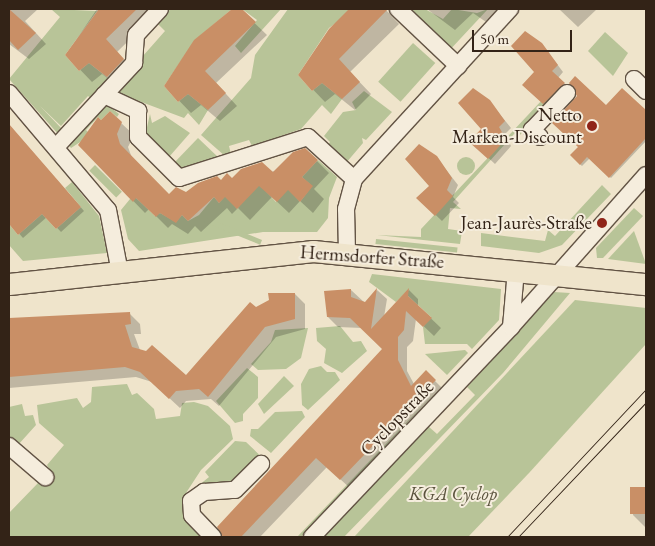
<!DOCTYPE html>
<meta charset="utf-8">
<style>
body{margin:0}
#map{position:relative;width:655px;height:546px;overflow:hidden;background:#efe4cb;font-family:"EB Garamond",serif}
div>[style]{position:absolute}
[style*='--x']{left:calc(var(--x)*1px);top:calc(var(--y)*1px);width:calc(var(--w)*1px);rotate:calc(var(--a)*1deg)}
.green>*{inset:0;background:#b8c498;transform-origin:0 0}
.round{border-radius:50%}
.shadow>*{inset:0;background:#0003}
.building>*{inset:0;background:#c98f66;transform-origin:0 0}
.roads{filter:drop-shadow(1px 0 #625344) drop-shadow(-1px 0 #625344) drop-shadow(0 1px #625344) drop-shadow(0 -1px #625344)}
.minor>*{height:16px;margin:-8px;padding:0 8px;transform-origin:8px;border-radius:8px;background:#f5eddd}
.major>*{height:21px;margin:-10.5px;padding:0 10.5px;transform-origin:10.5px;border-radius:10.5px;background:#efe4cb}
.tram>*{height:1px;margin:-0.5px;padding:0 0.5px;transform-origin:0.5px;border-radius:0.5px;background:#332317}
.dots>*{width:14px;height:14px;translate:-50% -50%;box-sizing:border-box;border:2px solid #f5eddd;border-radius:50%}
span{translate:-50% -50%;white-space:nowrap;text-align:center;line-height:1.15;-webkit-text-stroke:4px #f5eddd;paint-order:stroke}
.poi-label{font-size:19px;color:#332317}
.right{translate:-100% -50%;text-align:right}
.street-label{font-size:19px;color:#332317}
.park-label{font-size:19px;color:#5b533e;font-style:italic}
.frame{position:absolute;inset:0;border:10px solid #332317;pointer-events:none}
.scale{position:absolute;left:472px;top:30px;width:100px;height:22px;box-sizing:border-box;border:2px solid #332317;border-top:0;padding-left:6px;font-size:15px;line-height:18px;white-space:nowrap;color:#332317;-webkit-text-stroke:4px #f5eddd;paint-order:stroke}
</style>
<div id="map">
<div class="green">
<div style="clip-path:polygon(51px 9px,97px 11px,65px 55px,79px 71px,89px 63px,109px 79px,93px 100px,88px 96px,61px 126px,40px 106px,63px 130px,59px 135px,9px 79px,60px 17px)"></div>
<div style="clip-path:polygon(161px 9px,232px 9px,195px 40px,164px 86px,178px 102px,188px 94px,208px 110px,199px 125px,188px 113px,184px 118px,112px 91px,165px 31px,153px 19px)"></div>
<div style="clip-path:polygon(242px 9px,281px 9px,241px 53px,235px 46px,257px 20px)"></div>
<div style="clip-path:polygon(288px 9px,355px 9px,329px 28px,298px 75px,312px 91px,322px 83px,342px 99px,331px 114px,322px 105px,301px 129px,252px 146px,249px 140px,229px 146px,231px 154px,225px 156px,201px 135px,251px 78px,255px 55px)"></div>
<div style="clip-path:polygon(414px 9px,425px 9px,443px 19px,452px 9px,477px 13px,488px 9px,447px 53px,410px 17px)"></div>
<div style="clip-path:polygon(605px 32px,628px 53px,613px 76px,588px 51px)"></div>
<div style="left:413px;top:43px;width:30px;height:52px;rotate:42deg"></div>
<div style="clip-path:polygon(558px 83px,563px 89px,518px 137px,514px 134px,453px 202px,461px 209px,450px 208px,448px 229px,462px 231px,460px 244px,377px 235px,421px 237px,421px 229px)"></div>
<div style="clip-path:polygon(364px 91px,392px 112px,366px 140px,362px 138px,363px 143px,346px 163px,326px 147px,330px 142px,324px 136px,343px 112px,356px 110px,352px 102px)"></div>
<div style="clip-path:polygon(106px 104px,119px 114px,117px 117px,110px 111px,101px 120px,98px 117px,86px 130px,91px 135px,71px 148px,67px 143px)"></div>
<div style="clip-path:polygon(150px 114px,152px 123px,165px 116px,190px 133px,169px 157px,145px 136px)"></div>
<div style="clip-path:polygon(198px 138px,219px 158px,182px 173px,173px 164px)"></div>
<div class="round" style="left:457px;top:157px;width:18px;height:18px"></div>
<div style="clip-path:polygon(318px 160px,337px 177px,329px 198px,328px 218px,317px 232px,263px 232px,139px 251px,128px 239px,121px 210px,130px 199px,136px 198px,155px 216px,160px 213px,176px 222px,182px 215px,188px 221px,199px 215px,214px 197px,219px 203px,226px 195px,237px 209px,258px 183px,276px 202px,287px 187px,300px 202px,312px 186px,302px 177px)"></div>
<div style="left:95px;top:165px;width:38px;height:8px;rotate:45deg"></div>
<div style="clip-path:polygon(72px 182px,99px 216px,107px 253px,23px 261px,9px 245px,9px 224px,18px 235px,42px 214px,56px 229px,81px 207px,65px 188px)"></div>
<div style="clip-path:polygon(602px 185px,611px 194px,562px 245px,539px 253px,481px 246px,481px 233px,545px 241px,548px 230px,555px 236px)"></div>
<div style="clip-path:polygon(634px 208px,643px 216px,603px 258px,597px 258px,596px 248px)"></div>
<div style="clip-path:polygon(634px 231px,646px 264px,608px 259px)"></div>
<div style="left:376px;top:239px;width:82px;height:5px;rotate:6deg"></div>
<div style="left:262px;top:240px;width:5px;height:60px;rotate:112deg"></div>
<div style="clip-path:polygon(372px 274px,501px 289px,499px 320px,472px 349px,467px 344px,425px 344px,423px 327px,431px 317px,405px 293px,396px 302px,369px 282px)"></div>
<div style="clip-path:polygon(554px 292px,570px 293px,503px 373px,344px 537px,321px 537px,428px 426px,437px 434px,475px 395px,467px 387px)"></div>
<div style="clip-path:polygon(575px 300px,646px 308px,646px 344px,529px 473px,468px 537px,354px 537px)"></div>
<div style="clip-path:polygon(340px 326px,353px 342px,361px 341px,367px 351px,342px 373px,324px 363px,326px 349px,317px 341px,316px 328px)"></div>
<div style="clip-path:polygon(308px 328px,301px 358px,286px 369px,258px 370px,251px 364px,271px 342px,275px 330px)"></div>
<div style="clip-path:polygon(465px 350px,468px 353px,447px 375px,425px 354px)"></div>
<div style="clip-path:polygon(321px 366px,327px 372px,335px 372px,340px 380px,308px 410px,302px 405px,301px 384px,309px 369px)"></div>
<div style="clip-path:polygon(247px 368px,258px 377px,258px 398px,243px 414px,243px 421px,235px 423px,216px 401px)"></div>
<div style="clip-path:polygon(284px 376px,294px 386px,264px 414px,258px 404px)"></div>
<div style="clip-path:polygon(127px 384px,132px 395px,137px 393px,154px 409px,156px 419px,180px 416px,182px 403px,194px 402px,208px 406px,230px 426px,233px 439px,201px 470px,184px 496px,186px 519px,206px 537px,9px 537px,9px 513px,38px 483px,53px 475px,47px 465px,64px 445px,39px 423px,37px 405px,77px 398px,83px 408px,91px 402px,92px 387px)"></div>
<div style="clip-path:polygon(443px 384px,301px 537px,297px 537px)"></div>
<div style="clip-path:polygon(22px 404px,25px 416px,33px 415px,36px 425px,18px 445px,9px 437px,9px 407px)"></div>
<div style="clip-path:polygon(302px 411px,305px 417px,271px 453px,250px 436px,251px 429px,258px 429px,275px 412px)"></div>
<div style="clip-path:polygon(235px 441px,246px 442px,268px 463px,234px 484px,193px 490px,209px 477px,205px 472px)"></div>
</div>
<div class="shadow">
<div style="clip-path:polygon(9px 9px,38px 9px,25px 21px,46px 44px,29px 59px,9px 44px)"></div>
<div style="clip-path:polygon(161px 9px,117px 52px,135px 72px,120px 88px,102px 74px,92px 82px,66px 55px,97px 9px)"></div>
<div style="clip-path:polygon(233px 9px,240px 9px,267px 35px,216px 83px,237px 106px,220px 121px,201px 105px,191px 113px,165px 86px,195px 41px)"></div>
<div style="clip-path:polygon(354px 9px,385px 9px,399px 24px,350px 72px,371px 94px,355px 110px,335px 94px,325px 102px,299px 75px,330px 30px)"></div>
<div style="clip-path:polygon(427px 9px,499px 9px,489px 24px,473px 13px,455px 30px)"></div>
<div style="clip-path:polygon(559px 9px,597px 9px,578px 27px)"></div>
<div style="clip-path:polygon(542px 44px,563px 72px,558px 78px,571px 90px,550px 110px,524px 85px,536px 72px)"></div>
<div style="clip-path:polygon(622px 90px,646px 112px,646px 141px,611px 178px,590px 158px,582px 166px,573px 157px,580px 147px,578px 96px,606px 107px)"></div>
<div style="clip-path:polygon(489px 101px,511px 128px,505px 134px,511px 146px,495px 164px,471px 142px,483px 129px)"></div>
<div style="clip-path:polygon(101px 121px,121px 123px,134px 135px,128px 147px,132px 158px,169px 196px,317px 161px,329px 173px,314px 189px,324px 199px,313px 213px,300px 201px,289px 213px,272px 197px,250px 220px,238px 208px,232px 214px,227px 208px,201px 232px,195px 226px,188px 234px,172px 224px,168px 228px,149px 209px,145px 213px,79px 145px)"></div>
<div style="clip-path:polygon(9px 125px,84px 211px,61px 232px,47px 217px,23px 238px,9px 222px)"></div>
<div style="clip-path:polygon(436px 157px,458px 185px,453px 197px,459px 203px,442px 221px,418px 198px,430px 186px)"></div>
<div style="clip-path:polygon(351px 290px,365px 303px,377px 290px,387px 299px,384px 317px,409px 290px,418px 299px,418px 306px,441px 328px,434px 336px,416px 319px,413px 341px,407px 347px,407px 371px,414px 384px,426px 372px,445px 391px,351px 489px,327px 467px,260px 537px,222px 537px,219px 527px,384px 349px,362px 328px,338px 327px,328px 317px)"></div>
<div style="clip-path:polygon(295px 294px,305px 304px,305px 329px,276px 337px,219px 406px,211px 399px,186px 401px,180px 408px,152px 382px,136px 377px,9px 388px,9px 320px,129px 313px,140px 324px,141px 334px,134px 334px,140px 350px,186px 377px,256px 308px)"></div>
<div style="clip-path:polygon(646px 488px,646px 527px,645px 527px,633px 515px,631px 489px)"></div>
</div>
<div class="building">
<div style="clip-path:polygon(9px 9px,36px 33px,18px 50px,9px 40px)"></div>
<div style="clip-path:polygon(99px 9px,137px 9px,106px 39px,124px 59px,107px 77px,89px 63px,79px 71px,65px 55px)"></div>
<div style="clip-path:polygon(232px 9px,242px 9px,256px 22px,205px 71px,226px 93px,208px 110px,188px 94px,178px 102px,164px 86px,194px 40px)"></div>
<div style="clip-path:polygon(349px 9px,388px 9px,339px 59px,360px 82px,342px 99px,322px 83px,312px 91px,298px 75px,329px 29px)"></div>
<div style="clip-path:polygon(525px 31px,542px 43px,558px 65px,552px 71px,565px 83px,543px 104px,522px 85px,534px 72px,511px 46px)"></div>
<div style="clip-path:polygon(575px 76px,606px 105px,622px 88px,646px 110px,646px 138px,609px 178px,587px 157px,580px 165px,570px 155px,578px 147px,552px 123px,577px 96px,569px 83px)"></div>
<div style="clip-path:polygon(473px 88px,490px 100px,505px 121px,499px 127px,506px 139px,488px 159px,469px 142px,481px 129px,458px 103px)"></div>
<div style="clip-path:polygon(110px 111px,122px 122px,117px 134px,120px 144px,169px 194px,176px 187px,186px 192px,198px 183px,217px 176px,221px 180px,227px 173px,232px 178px,241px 169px,262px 162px,273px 172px,293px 152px,305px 148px,318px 160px,302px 177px,313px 186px,300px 202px,288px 190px,277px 202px,259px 186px,237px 209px,225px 197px,219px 203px,214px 197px,188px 221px,182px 215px,176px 223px,160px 213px,156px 217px,136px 198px,133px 202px,78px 145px,98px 117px,101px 120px)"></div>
<div style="clip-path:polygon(9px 124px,81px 207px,56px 229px,42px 214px,18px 235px,9px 224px)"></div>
<div style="clip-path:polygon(419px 144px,437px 156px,452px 178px,447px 190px,453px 196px,435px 216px,416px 198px,429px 186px,405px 159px)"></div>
<div style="clip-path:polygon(377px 288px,371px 329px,409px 288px,408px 296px,432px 318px,423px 327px,406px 311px,404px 330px,398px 337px,398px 360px,411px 386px,426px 370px,436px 380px,340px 480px,316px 458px,241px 537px,223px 537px,217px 527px,382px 349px,350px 318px,327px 317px,324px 291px,351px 289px,351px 297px,365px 302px)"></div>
<div style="clip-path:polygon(268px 293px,295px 293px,295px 319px,265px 327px,208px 397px,199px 389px,176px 391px,169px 399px,140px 372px,125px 367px,9px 377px,9px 318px,130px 312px,131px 324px,125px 325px,132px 347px,146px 351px,152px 345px,186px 375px,250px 302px,256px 307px,269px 300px)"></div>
<div style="left:646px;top:487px;width:27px;height:16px;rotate:90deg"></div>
</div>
<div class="roads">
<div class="minor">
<div style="--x:398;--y:9;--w:83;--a:43.5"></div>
<div style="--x:634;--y:79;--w:17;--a:45"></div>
<div style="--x:9;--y:93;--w:153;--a:49.8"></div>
<div style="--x:108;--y:210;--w:64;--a:79.2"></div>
<div style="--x:104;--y:95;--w:38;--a:25"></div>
<div style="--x:138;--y:111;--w:26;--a:90"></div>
<div style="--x:138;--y:137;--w:58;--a:45"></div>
<div style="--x:179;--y:178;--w:135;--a:-17.6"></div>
<div style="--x:308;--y:137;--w:62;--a:42.4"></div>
<div style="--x:540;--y:137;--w:11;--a:-139"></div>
<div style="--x:532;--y:130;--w:51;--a:-46.6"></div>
<div style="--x:56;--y:147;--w:115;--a:-47.1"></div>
<div style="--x:134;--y:63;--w:28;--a:-86"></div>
<div style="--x:136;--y:35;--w:35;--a:-47"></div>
<div style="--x:347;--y:252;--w:43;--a:-91.3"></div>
<div style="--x:346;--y:209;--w:31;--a:-75"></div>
<div style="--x:354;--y:179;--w:231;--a:-47.5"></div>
<div style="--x:511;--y:327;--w:57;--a:-85"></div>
<div style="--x:9;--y:446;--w:48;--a:40.7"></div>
<div style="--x:213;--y:537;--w:30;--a:-134"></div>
<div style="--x:192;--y:515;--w:14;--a:-94"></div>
<div style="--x:191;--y:501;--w:16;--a:-35"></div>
<div style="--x:204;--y:492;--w:31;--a:-4"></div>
<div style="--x:235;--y:490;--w:37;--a:-45"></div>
<div style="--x:312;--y:537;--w:289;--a:-46.5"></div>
<div style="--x:511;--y:327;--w:203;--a:-48.4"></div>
</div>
<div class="major">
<div style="--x:9;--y:284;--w:306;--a:-6.2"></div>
<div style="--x:313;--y:251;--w:335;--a:5.7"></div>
</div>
</div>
<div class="tram">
<div style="--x:507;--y:537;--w:203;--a:-46.8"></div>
<div style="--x:518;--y:537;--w:186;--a:-46.5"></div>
</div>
<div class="dots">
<div style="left:592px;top:126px;background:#8f2418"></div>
<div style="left:602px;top:223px;background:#8f2418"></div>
</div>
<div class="poi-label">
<span class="right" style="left:582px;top:126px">Netto<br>Marken-Discount</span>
<span class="right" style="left:592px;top:223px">Jean-Jaurès-Straße</span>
</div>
<div class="street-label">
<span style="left:372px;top:257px;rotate:4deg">Hermsdorfer Straße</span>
<span style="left:397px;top:418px;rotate:-46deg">Cyclopstraße</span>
</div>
<div class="park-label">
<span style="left:453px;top:494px">KGA Cyclop</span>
</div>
<div class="frame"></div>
<div class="scale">50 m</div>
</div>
